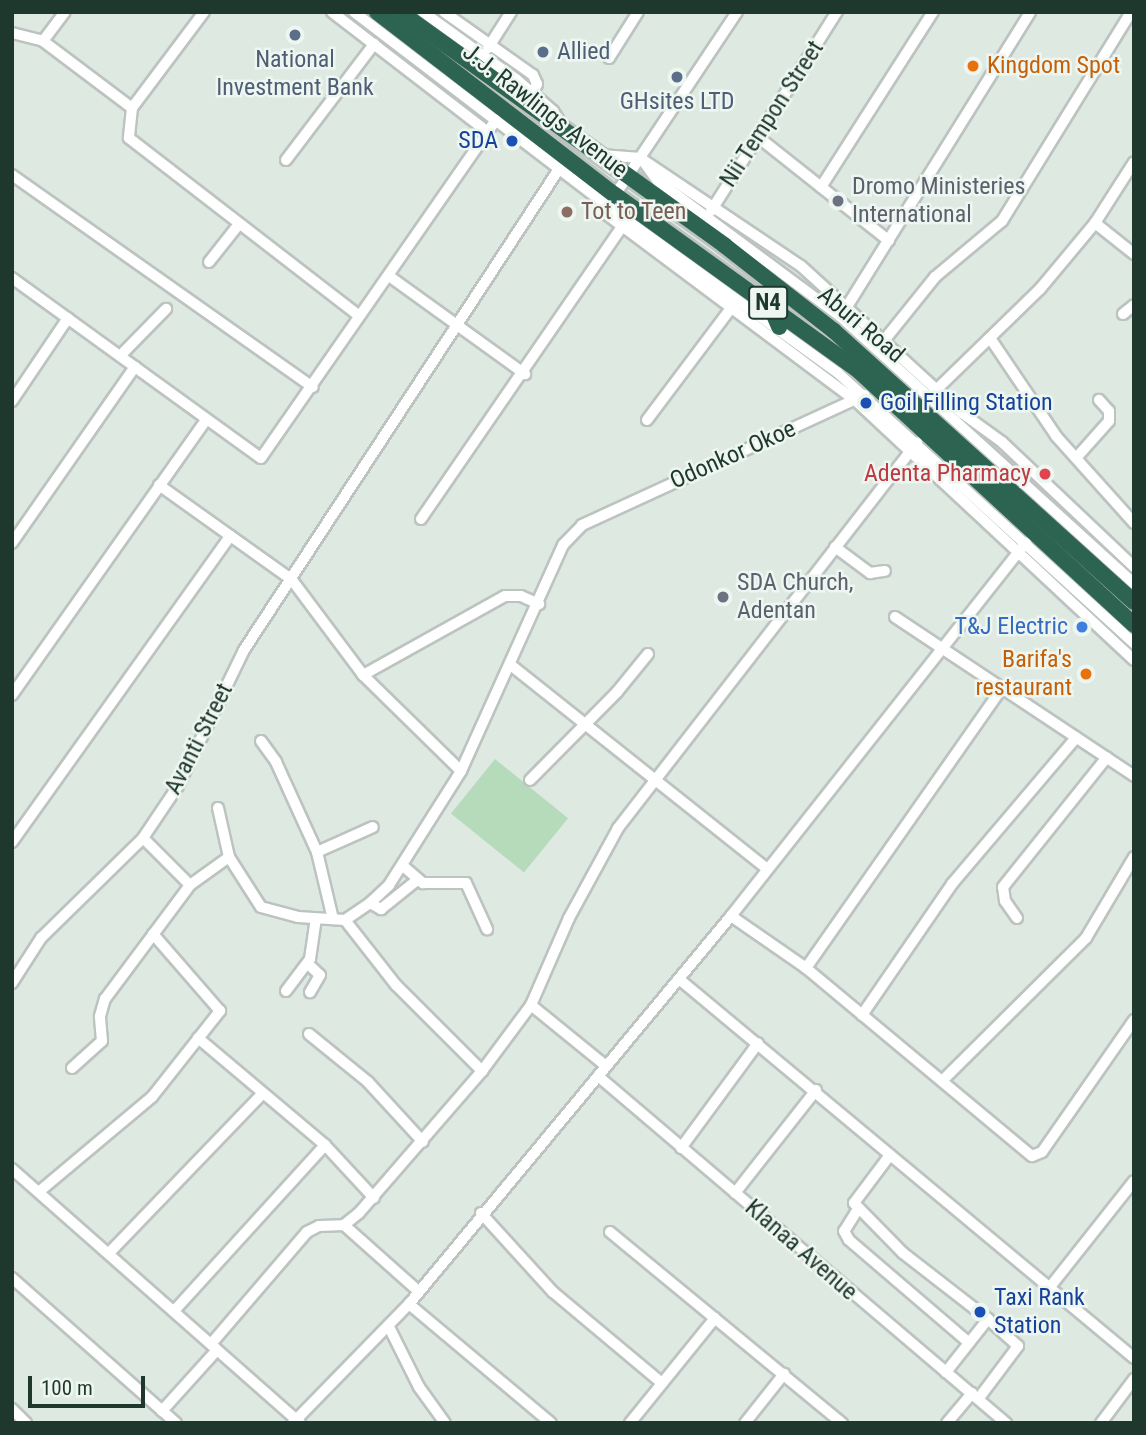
<!DOCTYPE html>
<style>
body{margin:0}
#map{position:relative;width:1146px;height:1435px;overflow:hidden;background:#dee9e2;font-family:"Roboto Condensed",sans-serif}
div>[style]{position:absolute}
[style*='--x']{left:calc(var(--x)*1px);top:calc(var(--y)*1px);width:calc(var(--w)*1px);rotate:calc(var(--a)*1deg)}
.green>*{inset:0;background:#b6dbbb;transform-origin:0 0}
.roads{filter:drop-shadow(2px 0 #bcc3c0) drop-shadow(-2px 0 #bcc3c0) drop-shadow(0 2px #bcc3c0) drop-shadow(0 -2px #bcc3c0)}
.minor>*{height:10px;margin:-5px;padding:0 5px;transform-origin:5px;border-radius:5px;background:#fff}
.highway>*{height:16px;margin:-8px;padding:0 8px;transform-origin:8px;border-radius:8px;background:#2c6451}
.dots>*{width:19px;height:19px;translate:-50% -50%;box-sizing:border-box;border:4px solid #eef6f1;border-radius:50%}
span{translate:-50% -50%;white-space:nowrap;text-align:center;line-height:1.15;-webkit-text-stroke:5px #eef6f1;paint-order:stroke}
.shield-label span{padding:2px 5px;background:#eef6f1;border:2px solid;border-radius:5px;-webkit-text-stroke-width:0}
.shield-label{font-size:23px;color:#1f382e;font-weight:700}
.service-label{font-size:24px;color:#4e5e75}
.left{translate:0 -50%;text-align:left}
.food-label{font-size:24px;color:#c56008}
.right{translate:-100% -50%;text-align:right}
.street-label{font-size:24px;color:#1f382e}
.transit-label{font-size:24px;color:#164399}
.worship-label{font-size:24px;color:#5b616d}
.education-label{font-size:24px;color:#785e54}
.health-label{font-size:24px;color:#be3a42}
.shop-label{font-size:24px;color:#366cbe}
.frame{position:absolute;inset:0;border:14px solid #1f382e;pointer-events:none}
.scale{position:absolute;left:28px;top:1376px;width:117px;height:32px;box-sizing:border-box;border:4px solid #1f382e;border-top:0;padding-left:9px;font-size:21px;line-height:24px;white-space:nowrap;color:#1f382e;-webkit-text-stroke:5px #eef6f1;paint-order:stroke}
</style>
<div id="map">
<div class="green">
<div style="left:495px;top:759px;width:94px;height:70px;rotate:39deg"></div>
</div>
<div class="roads">
<div class="minor">
<div style="--x:204;--y:12;--w:120;--a:126.9"></div>
<div style="--x:132;--y:108;--w:30;--a:96"></div>
<div style="--x:129;--y:138;--w:291;--a:37.7"></div>
<div style="--x:332;--y:12;--w:197;--a:37.6"></div>
<div style="--x:354;--y:12;--w:317;--a:37.4"></div>
<div style="--x:606;--y:205;--w:286;--a:35.9"></div>
<div style="--x:838;--y:373;--w:401;--a:42.4"></div>
<div style="--x:423;--y:12;--w:115;--a:35.8"></div>
<div style="--x:516;--y:79;--w:49;--a:40.9"></div>
<div style="--x:553;--y:111;--w:15;--a:58"></div>
<div style="--x:444;--y:12;--w:109;--a:35.3"></div>
<div style="--x:533;--y:75;--w:10;--a:66"></div>
<div style="--x:537;--y:84;--w:10;--a:114"></div>
<div style="--x:12;--y:33;--w:32;--a:14"></div>
<div style="--x:43;--y:41;--w:111;--a:37"></div>
<div style="--x:43;--y:41;--w:36;--a:-53"></div>
<div style="--x:488;--y:48;--w:43;--a:-57.4"></div>
<div style="--x:609;--y:58;--w:54;--a:-57.8"></div>
<div style="--x:758;--y:137;--w:167;--a:38.4"></div>
<div style="--x:601;--y:155;--w:40;--a:4.3"></div>
<div style="--x:641;--y:158;--w:29;--a:54"></div>
<div style="--x:658;--y:181;--w:228;--a:36.6"></div>
<div style="--x:841;--y:317;--w:396;--a:42.3"></div>
<div style="--x:286;--y:160;--w:146;--a:-52.8"></div>
<div style="--x:643;--y:160;--w:190;--a:33.9"></div>
<div style="--x:801;--y:266;--w:218;--a:42.4"></div>
<div style="--x:962;--y:413;--w:49;--a:35.9"></div>
<div style="--x:1002;--y:442;--w:182;--a:43.4"></div>
<div style="--x:12;--y:175;--w:368;--a:35.2"></div>
<div style="--x:821;--y:187;--w:208;--a:-57.4"></div>
<div style="--x:615;--y:195;--w:220;--a:-56.3"></div>
<div style="--x:602;--y:211;--w:316;--a:36.8"></div>
<div style="--x:855;--y:400;--w:381;--a:43"></div>
<div style="--x:711;--y:211;--w:236;--a:-57.7"></div>
<div style="--x:1095;--y:223;--w:50;--a:38.5"></div>
<div style="--x:209;--y:262;--w:48;--a:-51.7"></div>
<div style="--x:389;--y:276;--w:168;--a:35.8"></div>
<div style="--x:12;--y:278;--w:307;--a:35.9"></div>
<div style="--x:261;--y:458;--w:412;--a:-55.2"></div>
<div style="--x:843;--y:313;--w:354;--a:-58.1"></div>
<div style="--x:1123;--y:314;--w:14;--a:-39"></div>
<div style="--x:990;--y:338;--w:118;--a:56"></div>
<div style="--x:1056;--y:436;--w:117;--a:48.1"></div>
<div style="--x:882;--y:343;--w:85;--a:-51.2"></div>
<div style="--x:935;--y:277;--w:87;--a:-39.9"></div>
<div style="--x:1002;--y:221;--w:246;--a:-58.3"></div>
<div style="--x:120;--y:356;--w:66;--a:-45.6"></div>
<div style="--x:933;--y:393;--w:149;--a:-44.2"></div>
<div style="--x:1040;--y:289;--w:86;--a:-50.2"></div>
<div style="--x:1095;--y:223;--w:72;--a:-57.4"></div>
<div style="--x:12;--y:401;--w:100;--a:-56"></div>
<div style="--x:647;--y:420;--w:146;--a:-53.1"></div>
<div style="--x:1077;--y:457;--w:48;--a:-48.4"></div>
<div style="--x:1109;--y:421;--w:10;--a:-90"></div>
<div style="--x:1109;--y:411;--w:15;--a:-132"></div>
<div style="--x:159;--y:485;--w:163;--a:35.5"></div>
<div style="--x:292;--y:580;--w:119;--a:53.2"></div>
<div style="--x:363;--y:675;--w:137;--a:44.4"></div>
<div style="--x:421;--y:519;--w:360;--a:-55.5"></div>
<div style="--x:12;--y:543;--w:215;--a:-55.1"></div>
<div style="--x:835;--y:547;--w:44;--a:36.6"></div>
<div style="--x:870;--y:573;--w:15;--a:-8"></div>
<div style="--x:895;--y:617;--w:287;--a:33.6"></div>
<div style="--x:512;--y:666;--w:326;--a:38.5"></div>
<div style="--x:363;--y:675;--w:162;--a:-29.1"></div>
<div style="--x:505;--y:596;--w:16;--a:0"></div>
<div style="--x:521;--y:596;--w:20;--a:24"></div>
<div style="--x:12;--y:695;--w:337;--a:-54.8"></div>
<div style="--x:261;--y:741;--w:26;--a:54"></div>
<div style="--x:276;--y:762;--w:99;--a:65.5"></div>
<div style="--x:317;--y:852;--w:69;--a:76.6"></div>
<div style="--x:530;--y:780;--w:124;--a:-45.3"></div>
<div style="--x:617;--y:692;--w:49;--a:-50.8"></div>
<div style="--x:218;--y:808;--w:50;--a:77.3"></div>
<div style="--x:12;--y:842;--w:376;--a:-54.5"></div>
<div style="--x:317;--y:852;--w:61;--a:-24.1"></div>
<div style="--x:402;--y:865;--w:28;--a:41"></div>
<div style="--x:423;--y:883;--w:43;--a:0"></div>
<div style="--x:466;--y:883;--w:51;--a:65.5"></div>
<div style="--x:190;--y:885;--w:48;--a:-35.7"></div>
<div style="--x:229;--y:857;--w:59;--a:57.4"></div>
<div style="--x:261;--y:907;--w:38;--a:15"></div>
<div style="--x:298;--y:917;--w:47;--a:3.7"></div>
<div style="--x:345;--y:920;--w:30;--a:-34"></div>
<div style="--x:370;--y:903;--w:26;--a:-43"></div>
<div style="--x:389;--y:885;--w:135;--a:-57.7"></div>
<div style="--x:461;--y:771;--w:248;--a:-65.7"></div>
<div style="--x:563;--y:545;--w:28;--a:-46"></div>
<div style="--x:582;--y:525;--w:311;--a:-24.7"></div>
<div style="--x:370;--y:903;--w:13;--a:29"></div>
<div style="--x:381;--y:909;--w:45;--a:-38.7"></div>
<div style="--x:731;--y:916;--w:91;--a:34.7"></div>
<div style="--x:806;--y:968;--w:294;--a:39.8"></div>
<div style="--x:1032;--y:1156;--w:11;--a:-22"></div>
<div style="--x:1042;--y:1152;--w:161;--a:-55.1"></div>
<div style="--x:1017;--y:918;--w:21;--a:-125"></div>
<div style="--x:1005;--y:901;--w:14;--a:-98"></div>
<div style="--x:1003;--y:887;--w:166;--a:-51.3"></div>
<div style="--x:345;--y:920;--w:83;--a:51.9"></div>
<div style="--x:396;--y:985;--w:122;--a:45"></div>
<div style="--x:308;--y:964;--w:16;--a:43"></div>
<div style="--x:320;--y:975;--w:20;--a:120"></div>
<div style="--x:806;--y:968;--w:342;--a:-55"></div>
<div style="--x:679;--y:979;--w:592;--a:39.79"></div>
<div style="--x:12;--y:983;--w:54;--a:-57.2"></div>
<div style="--x:41;--y:938;--w:143;--a:-44.4"></div>
<div style="--x:143;--y:838;--w:63;--a:-56.1"></div>
<div style="--x:178;--y:786;--w:151;--a:-64.1"></div>
<div style="--x:244;--y:650;--w:575;--a:-56.78"></div>
<div style="--x:286;--y:991;--w:40;--a:-53"></div>
<div style="--x:310;--y:959;--w:41;--a:-81.7"></div>
<div style="--x:531;--y:1005;--w:97;--a:39.1"></div>
<div style="--x:862;--y:1015;--w:159;--a:-55.5"></div>
<div style="--x:952;--y:884;--w:192;--a:-49.7"></div>
<div style="--x:309;--y:1034;--w:76;--a:39.1"></div>
<div style="--x:368;--y:1082;--w:81;--a:47.5"></div>
<div style="--x:198;--y:1038;--w:166;--a:40.1"></div>
<div style="--x:325;--y:1145;--w:72;--a:47.2"></div>
<div style="--x:72;--y:1068;--w:40;--a:-42"></div>
<div style="--x:102;--y:1041;--w:25;--a:-95"></div>
<div style="--x:100;--y:1016;--w:18;--a:-74"></div>
<div style="--x:105;--y:999;--w:142;--a:-53.3"></div>
<div style="--x:190;--y:885;--w:66;--a:-135"></div>
<div style="--x:598;--y:1076;--w:536;--a:40.38"></div>
<div style="--x:942;--y:1081;--w:203;--a:-44.8"></div>
<div style="--x:1086;--y:938;--w:94;--a:-59.3"></div>
<div style="--x:681;--y:1148;--w:130;--a:-53.7"></div>
<div style="--x:890;--y:1155;--w:60;--a:126.9"></div>
<div style="--x:854;--y:1203;--w:70;--a:45.6"></div>
<div style="--x:903;--y:1253;--w:108;--a:37.8"></div>
<div style="--x:988;--y:1319;--w:68;--a:128.4"></div>
<div style="--x:12;--y:1169;--w:384;--a:41.4"></div>
<div style="--x:41;--y:1190;--w:145;--a:-40"></div>
<div style="--x:152;--y:1097;--w:110;--a:-51.7"></div>
<div style="--x:220;--y:1011;--w:102;--a:-131"></div>
<div style="--x:735;--y:1193;--w:131;--a:-51.8"></div>
<div style="--x:858;--y:1209;--w:26;--a:122"></div>
<div style="--x:844;--y:1231;--w:10;--a:61"></div>
<div style="--x:849;--y:1240;--w:158;--a:40.6"></div>
<div style="--x:481;--y:1213;--w:107;--a:47.7"></div>
<div style="--x:553;--y:1292;--w:142;--a:39.9"></div>
<div style="--x:344;--y:1225;--w:99;--a:41.7"></div>
<div style="--x:610;--y:1232;--w:301;--a:39.5"></div>
<div style="--x:110;--y:1252;--w:219;--a:-46.1"></div>
<div style="--x:12;--y:1278;--w:219;--a:41.5"></div>
<div style="--x:1050;--y:1287;--w:135;--a:-51.6"></div>
<div style="--x:409;--y:1304;--w:185;--a:40"></div>
<div style="--x:174;--y:1311;--w:224;--a:-47.7"></div>
<div style="--x:389;--y:1327;--w:67;--a:63.4"></div>
<div style="--x:419;--y:1387;--w:44;--a:54.2"></div>
<div style="--x:211;--y:1344;--w:148;--a:-49.4"></div>
<div style="--x:307;--y:1232;--w:13;--a:-27"></div>
<div style="--x:319;--y:1226;--w:25;--a:-2"></div>
<div style="--x:344;--y:1225;--w:19;--a:-39"></div>
<div style="--x:359;--y:1213;--w:188;--a:-49.1"></div>
<div style="--x:482;--y:1071;--w:82;--a:-53.4"></div>
<div style="--x:531;--y:1005;--w:95;--a:-66.4"></div>
<div style="--x:569;--y:918;--w:102;--a:-61.4"></div>
<div style="--x:618;--y:828;--w:488;--a:-52.2"></div>
<div style="--x:979;--y:1398;--w:65;--a:-53.1"></div>
<div style="--x:1018;--y:1346;--w:40;--a:-138"></div>
<div style="--x:12;--y:1409;--w:20;--a:45"></div>
<div style="--x:162;--y:1411;--w:82;--a:-48"></div>
<div style="--x:293;--y:1423;--w:166;--a:-45.7"></div>
<div style="--x:409;--y:1304;--w:504;--a:-50.31"></div>
<div style="--x:731;--y:916;--w:476;--a:-51.7"></div>
<div style="--x:630;--y:1423;--w:135;--a:-51"></div>
<div style="--x:745;--y:1423;--w:63;--a:-51.5"></div>
<div style="--x:947;--y:1423;--w:39;--a:-50"></div>
<div style="--x:1101;--y:1423;--w:55;--a:-53.1"></div>
</div>
<div class="highway">
<div style="--x:377;--y:12;--w:300;--a:37.6"></div>
<div style="--x:615;--y:195;--w:302;--a:35.8"></div>
<div style="--x:860;--y:372;--w:373;--a:42.7"></div>
<div style="--x:400;--y:12;--w:399;--a:35.7"></div>
<div style="--x:724;--y:245;--w:140;--a:38"></div>
<div style="--x:834;--y:331;--w:404;--a:42.1"></div>
<div style="--x:769;--y:303;--w:26;--a:67"></div>
</div>
</div>
<div class="dots">
<div style="left:295px;top:35px;background:#5c6f8a"></div>
<div style="left:543px;top:52px;background:#5c6f8a"></div>
<div style="left:973px;top:66px;background:#e8710a"></div>
<div style="left:677px;top:77px;background:#5c6f8a"></div>
<div style="left:512px;top:141px;background:#1a4fb4"></div>
<div style="left:838px;top:201px;background:#6b7280"></div>
<div style="left:567px;top:212px;background:#8d6e63"></div>
<div style="left:866px;top:403px;background:#1a4fb4"></div>
<div style="left:1045px;top:474px;background:#e0444e"></div>
<div style="left:723px;top:597px;background:#6b7280"></div>
<div style="left:1082px;top:627px;background:#3f7fe0"></div>
<div style="left:1086px;top:674px;background:#e8710a"></div>
<div style="left:980px;top:1312px;background:#1a4fb4"></div>
</div>
<div class="shield-label">
<span style="left:768px;top:303px">N4</span>
</div>
<div class="service-label">
<span class="left" style="left:557px;top:52px">Allied</span>
<span style="left:295px;top:74px">National<br>Investment Bank</span>
<span style="left:677px;top:102px">GHsites LTD</span>
</div>
<div class="food-label">
<span class="left" style="left:987px;top:66px">Kingdom Spot</span>
<span class="right" style="left:1072px;top:674px">Barifa's<br>restaurant</span>
</div>
<div class="street-label">
<span style="left:545px;top:111px;rotate:38deg">J.J. Rawlings Avenue</span>
<span style="left:772px;top:114px;rotate:-57deg">Nii Tempon Street</span>
<span style="left:861px;top:325px;rotate:40deg">Aburi Road</span>
<span style="left:733px;top:455px;rotate:-24deg">Odonkor Okoe</span>
<span style="left:199px;top:739px;rotate:-63deg">Avanti Street</span>
<span style="left:801px;top:1250px;rotate:41deg">Klanaa Avenue</span>
</div>
<div class="transit-label">
<span class="right" style="left:498px;top:141px">SDA</span>
<span class="left" style="left:880px;top:403px">Goil Filling Station</span>
<span class="left" style="left:994px;top:1312px">Taxi Rank<br>Station</span>
</div>
<div class="worship-label">
<span class="left" style="left:852px;top:201px">Dromo Ministeries<br>International</span>
<span class="left" style="left:737px;top:597px">SDA Church,<br>Adentan</span>
</div>
<div class="education-label">
<span class="left" style="left:581px;top:212px">Tot to Teen</span>
</div>
<div class="health-label">
<span class="right" style="left:1031px;top:474px">Adenta Pharmacy</span>
</div>
<div class="shop-label">
<span class="right" style="left:1068px;top:627px">T&amp;J Electric</span>
</div>
<div class="frame"></div>
<div class="scale">100 m</div>
</div>
